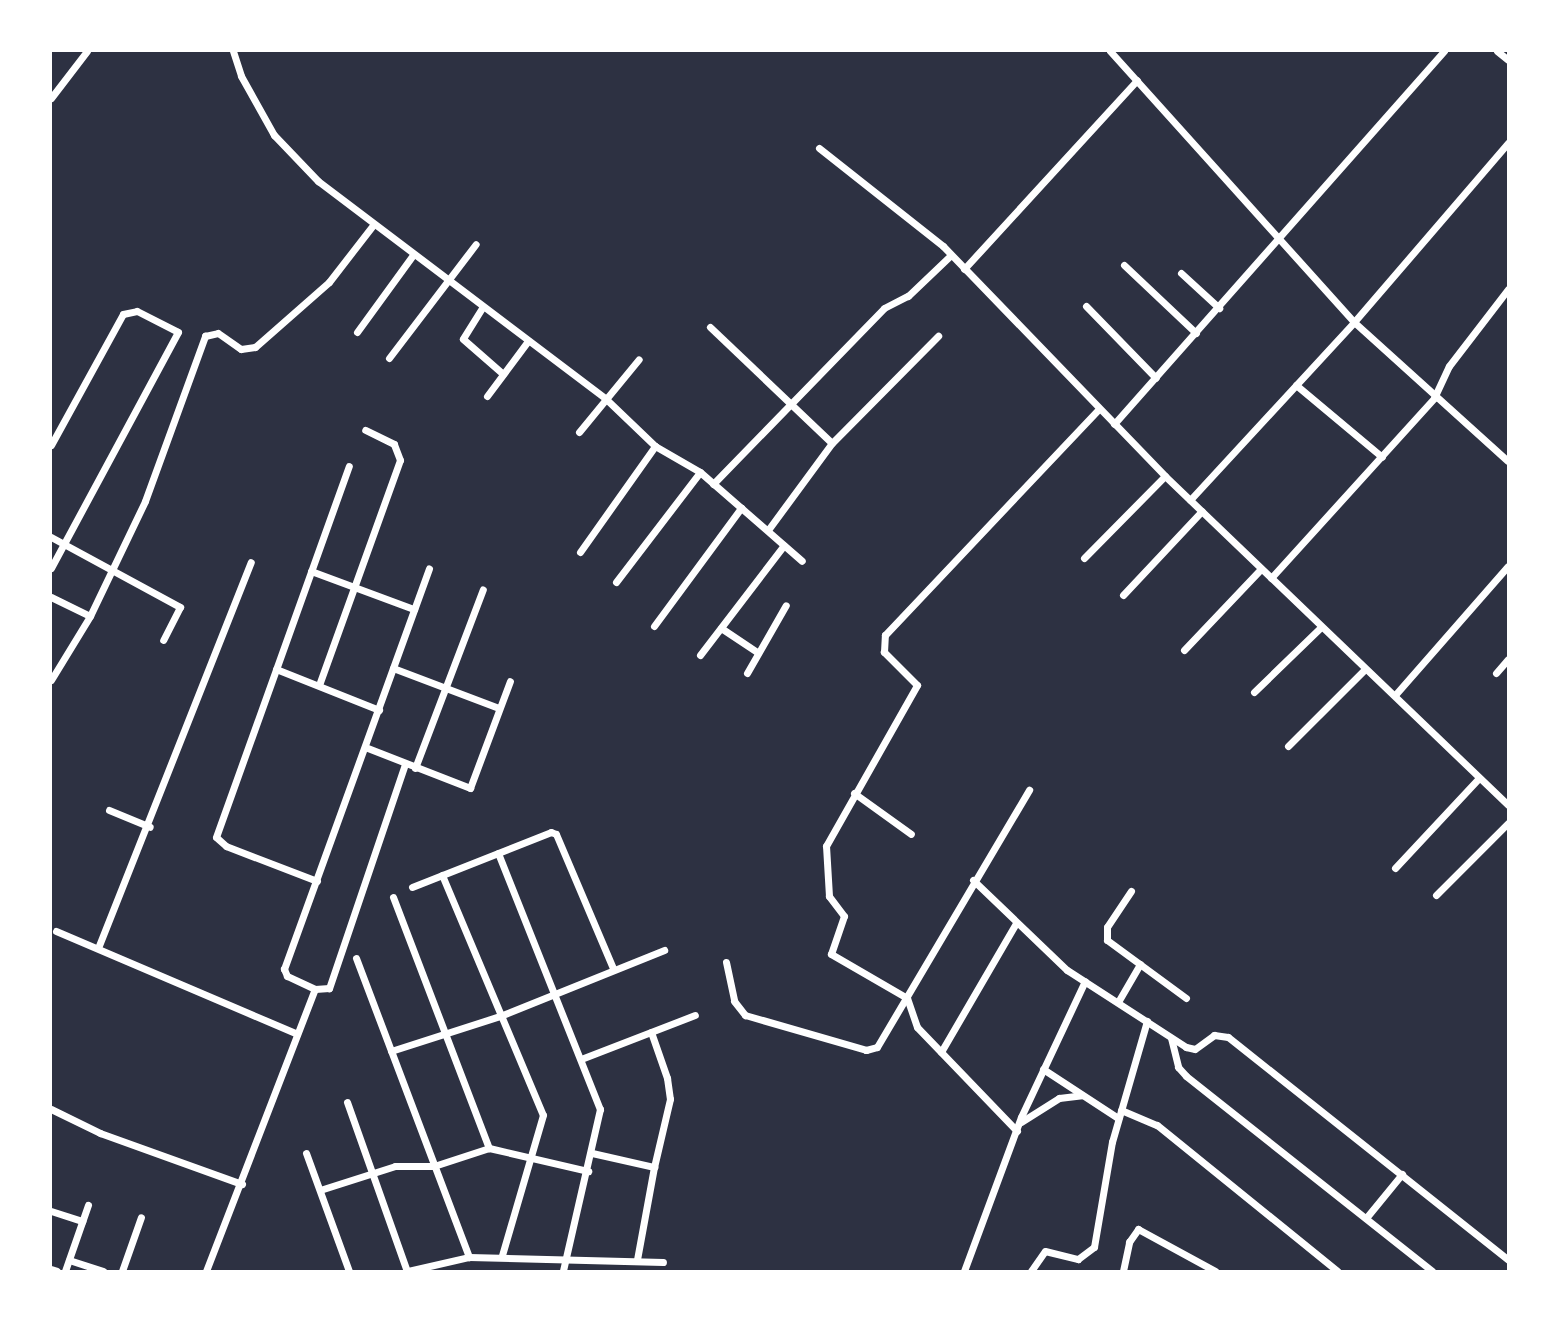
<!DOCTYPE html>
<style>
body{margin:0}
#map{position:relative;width:1559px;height:1322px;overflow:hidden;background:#2d3142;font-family:"Varela Round",sans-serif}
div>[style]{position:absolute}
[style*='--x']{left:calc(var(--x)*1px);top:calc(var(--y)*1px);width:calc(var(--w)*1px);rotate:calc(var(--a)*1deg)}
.minor>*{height:7px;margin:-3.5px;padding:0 3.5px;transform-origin:3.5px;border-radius:3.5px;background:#fff}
span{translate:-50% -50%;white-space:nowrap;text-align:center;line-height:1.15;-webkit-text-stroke:5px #fff;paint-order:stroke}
.frame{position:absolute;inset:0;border:52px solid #fff;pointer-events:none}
</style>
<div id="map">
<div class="minor">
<div style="--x:233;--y:51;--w:26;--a:72"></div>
<div style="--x:241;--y:76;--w:68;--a:60.8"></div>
<div style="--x:274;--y:135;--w:64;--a:46.3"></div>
<div style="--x:318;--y:181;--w:361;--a:37.1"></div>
<div style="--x:606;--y:399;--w:68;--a:43.8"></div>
<div style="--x:655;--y:446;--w:52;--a:30"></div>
<div style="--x:700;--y:472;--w:135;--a:41.1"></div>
<div style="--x:1110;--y:51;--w:365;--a:48"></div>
<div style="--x:1354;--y:322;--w:207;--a:42.1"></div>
<div style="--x:1497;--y:51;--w:14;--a:39"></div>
<div style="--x:51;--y:98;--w:59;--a:-52.5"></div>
<div style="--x:819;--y:148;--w:158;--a:38.3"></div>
<div style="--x:943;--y:246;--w:320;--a:46"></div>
<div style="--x:1165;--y:476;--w:475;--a:43.8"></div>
<div style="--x:1124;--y:265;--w:99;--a:43.4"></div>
<div style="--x:964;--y:269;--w:256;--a:-47.5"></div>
<div style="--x:1181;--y:273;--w:52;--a:42.6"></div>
<div style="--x:1086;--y:306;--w:100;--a:45.8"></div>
<div style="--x:482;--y:308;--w:36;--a:122"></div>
<div style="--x:463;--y:339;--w:53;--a:41.2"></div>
<div style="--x:710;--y:327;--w:168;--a:43.6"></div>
<div style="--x:357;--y:332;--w:95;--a:-54"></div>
<div style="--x:389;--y:358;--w:143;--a:-52.7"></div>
<div style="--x:1296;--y:385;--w:112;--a:39.9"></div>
<div style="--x:487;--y:396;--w:69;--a:-53.3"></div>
<div style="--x:1114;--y:424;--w:498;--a:-48.5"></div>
<div style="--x:579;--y:432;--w:94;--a:-50.6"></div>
<div style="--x:51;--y:445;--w:149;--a:-61.2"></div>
<div style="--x:123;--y:314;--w:14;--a:-12"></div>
<div style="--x:137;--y:311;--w:46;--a:27.1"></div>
<div style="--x:178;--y:332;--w:268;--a:118.3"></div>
<div style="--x:713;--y:484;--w:245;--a:-45.8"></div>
<div style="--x:884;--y:308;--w:27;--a:-27"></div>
<div style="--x:908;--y:296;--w:59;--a:-43.6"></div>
<div style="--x:1190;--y:500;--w:242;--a:-47.3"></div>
<div style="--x:1354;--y:322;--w:236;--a:-49.3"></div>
<div style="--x:768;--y:530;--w:108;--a:-53.7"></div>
<div style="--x:832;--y:443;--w:151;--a:-45.3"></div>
<div style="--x:51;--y:537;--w:147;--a:28.5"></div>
<div style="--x:180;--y:607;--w:37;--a:117"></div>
<div style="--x:580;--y:552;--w:130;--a:-54.7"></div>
<div style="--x:1084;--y:558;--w:115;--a:-45.4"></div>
<div style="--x:311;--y:571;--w:110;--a:20.3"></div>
<div style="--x:1271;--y:578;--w:243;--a:-47.8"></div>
<div style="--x:1434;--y:398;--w:35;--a:-65"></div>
<div style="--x:1449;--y:366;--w:97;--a:-52.5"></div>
<div style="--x:616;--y:582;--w:138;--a:-52.6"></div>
<div style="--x:1123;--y:595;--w:115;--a:-46.8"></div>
<div style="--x:51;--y:597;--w:43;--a:26"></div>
<div style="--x:654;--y:626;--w:147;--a:-53.6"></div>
<div style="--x:721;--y:628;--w:43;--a:33.7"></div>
<div style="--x:1184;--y:650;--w:112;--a:-46.5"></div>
<div style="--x:700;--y:655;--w:138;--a:-52.6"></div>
<div style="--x:393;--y:668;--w:113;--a:20.7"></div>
<div style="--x:276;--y:669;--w:111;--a:21.7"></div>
<div style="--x:747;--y:673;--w:78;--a:-60.2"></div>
<div style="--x:1496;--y:673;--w:18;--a:-49"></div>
<div style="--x:51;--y:680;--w:75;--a:-58.6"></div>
<div style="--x:90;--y:616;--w:127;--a:-64.4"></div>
<div style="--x:145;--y:501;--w:176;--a:-70"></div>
<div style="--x:205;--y:336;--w:13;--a:-13"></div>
<div style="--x:218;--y:333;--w:28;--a:35"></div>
<div style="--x:241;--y:349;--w:14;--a:-8"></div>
<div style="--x:255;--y:347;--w:98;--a:-41.3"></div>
<div style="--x:329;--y:282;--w:72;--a:-52.3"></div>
<div style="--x:319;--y:685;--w:239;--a:-70.2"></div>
<div style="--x:400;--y:460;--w:17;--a:-111"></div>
<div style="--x:394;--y:444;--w:32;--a:-154"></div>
<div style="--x:1254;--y:692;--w:93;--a:-44.1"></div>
<div style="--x:1395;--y:695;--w:171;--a:-48.8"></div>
<div style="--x:1288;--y:746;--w:109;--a:-45"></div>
<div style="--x:365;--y:747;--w:113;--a:21.3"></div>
<div style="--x:470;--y:788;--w:114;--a:-69.5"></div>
<div style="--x:405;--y:764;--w:237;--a:108.7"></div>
<div style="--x:329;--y:988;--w:14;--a:176"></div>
<div style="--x:315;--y:989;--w:31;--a:-155"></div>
<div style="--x:287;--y:976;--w:8;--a:-113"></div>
<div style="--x:284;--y:969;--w:426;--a:-70.1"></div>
<div style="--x:415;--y:768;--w:191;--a:-69.2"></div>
<div style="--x:854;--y:793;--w:70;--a:35.7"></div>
<div style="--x:109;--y:810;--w:44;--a:22.5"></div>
<div style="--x:498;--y:853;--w:276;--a:68.3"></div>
<div style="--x:600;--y:1109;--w:166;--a:102.9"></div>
<div style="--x:1395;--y:868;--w:123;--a:-47"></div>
<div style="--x:442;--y:875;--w:260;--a:67.2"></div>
<div style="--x:543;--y:1115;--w:146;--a:106.3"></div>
<div style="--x:973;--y:880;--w:130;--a:43.8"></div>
<div style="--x:1067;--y:970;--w:142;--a:32.9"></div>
<div style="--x:1186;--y:1047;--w:9;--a:13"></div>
<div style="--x:1195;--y:1049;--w:24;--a:-36"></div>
<div style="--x:1214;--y:1035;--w:14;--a:8"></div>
<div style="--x:1228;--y:1037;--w:358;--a:38.5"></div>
<div style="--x:317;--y:881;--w:97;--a:-159"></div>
<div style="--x:226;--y:846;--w:13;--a:-138"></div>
<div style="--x:216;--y:837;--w:394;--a:-70.3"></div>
<div style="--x:412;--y:887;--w:149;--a:-21.6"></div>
<div style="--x:551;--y:832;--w:5;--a:22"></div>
<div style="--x:556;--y:834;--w:146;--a:67"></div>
<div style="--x:1131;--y:891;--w:43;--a:123.7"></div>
<div style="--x:1107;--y:927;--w:13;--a:90"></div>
<div style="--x:1107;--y:940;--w:98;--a:36.3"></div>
<div style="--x:1436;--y:895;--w:102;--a:-45"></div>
<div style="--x:393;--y:897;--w:269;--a:69.1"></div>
<div style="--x:489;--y:1148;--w:102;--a:13.1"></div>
<div style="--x:56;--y:931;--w:262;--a:23.1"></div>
<div style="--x:98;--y:948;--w:415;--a:-68.4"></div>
<div style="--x:356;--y:958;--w:320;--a:69.3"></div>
<div style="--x:726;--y:962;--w:40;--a:78"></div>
<div style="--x:734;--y:1001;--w:18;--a:52"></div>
<div style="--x:745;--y:1015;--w:126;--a:16.1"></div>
<div style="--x:866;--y:1050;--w:11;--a:-15"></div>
<div style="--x:877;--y:1047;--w:299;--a:-59.4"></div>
<div style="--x:1118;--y:1002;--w:44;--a:-59.9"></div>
<div style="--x:651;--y:1032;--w:49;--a:70.8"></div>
<div style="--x:667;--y:1078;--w:21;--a:82"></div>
<div style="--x:670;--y:1099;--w:70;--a:103.2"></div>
<div style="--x:1171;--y:1038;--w:30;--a:76"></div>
<div style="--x:1178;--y:1067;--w:12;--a:48"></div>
<div style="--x:1186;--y:1076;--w:314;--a:38.4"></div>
<div style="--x:391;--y:1051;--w:114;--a:-17.8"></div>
<div style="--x:500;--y:1016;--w:177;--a:-21.9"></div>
<div style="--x:941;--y:1052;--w:149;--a:-59.8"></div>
<div style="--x:581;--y:1059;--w:122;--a:-21.1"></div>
<div style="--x:1043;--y:1069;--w:90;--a:33.2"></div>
<div style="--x:347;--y:1102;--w:179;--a:70.5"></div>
<div style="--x:51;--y:1109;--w:55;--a:26.1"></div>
<div style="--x:100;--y:1133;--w:151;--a:19.8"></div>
<div style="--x:1121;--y:1110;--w:39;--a:23"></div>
<div style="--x:1157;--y:1125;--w:232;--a:39"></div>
<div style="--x:1021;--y:1122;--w:45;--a:-32.3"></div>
<div style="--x:1059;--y:1098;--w:23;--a:-7"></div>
<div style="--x:1017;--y:1131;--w:144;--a:-133.9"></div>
<div style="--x:917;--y:1027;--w:31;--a:-109"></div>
<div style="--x:907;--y:998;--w:88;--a:-149.9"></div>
<div style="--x:831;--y:954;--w:40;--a:-71.1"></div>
<div style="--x:844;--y:916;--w:25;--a:-127"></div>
<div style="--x:829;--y:896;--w:50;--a:-93.4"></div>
<div style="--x:826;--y:846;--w:185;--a:-60.5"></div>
<div style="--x:917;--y:685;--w:47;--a:-135"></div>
<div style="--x:884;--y:652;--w:17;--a:-87"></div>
<div style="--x:885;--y:635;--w:311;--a:-46.6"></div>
<div style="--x:306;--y:1153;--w:126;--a:70"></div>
<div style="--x:592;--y:1153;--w:64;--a:12.7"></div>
<div style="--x:654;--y:1167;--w:95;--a:100.4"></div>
<div style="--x:320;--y:1190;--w:79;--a:-17.7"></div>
<div style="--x:395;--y:1166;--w:39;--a:0"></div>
<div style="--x:434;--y:1166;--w:58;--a:-18.1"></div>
<div style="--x:51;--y:1211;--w:33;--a:18"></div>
<div style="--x:1366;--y:1218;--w:57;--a:-50.7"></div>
<div style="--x:69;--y:1260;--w:36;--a:18"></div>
<div style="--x:51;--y:1269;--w:6;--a:18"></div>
<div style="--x:65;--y:1271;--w:70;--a:-70.8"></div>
<div style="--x:122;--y:1271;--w:57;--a:-70.6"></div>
<div style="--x:206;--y:1271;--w:302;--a:-68.9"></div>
<div style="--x:408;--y:1271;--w:63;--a:-12.9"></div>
<div style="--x:469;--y:1257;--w:194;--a:1.5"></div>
<div style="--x:964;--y:1271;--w:164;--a:-69.7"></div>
<div style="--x:1021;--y:1117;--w:150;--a:-64.8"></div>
<div style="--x:1031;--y:1271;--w:24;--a:-55"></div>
<div style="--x:1045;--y:1251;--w:34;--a:14"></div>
<div style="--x:1078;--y:1259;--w:20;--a:-37"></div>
<div style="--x:1094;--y:1247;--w:107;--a:-80.3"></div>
<div style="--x:1112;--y:1142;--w:126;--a:-73.9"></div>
<div style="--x:1123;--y:1271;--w:30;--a:-78"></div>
<div style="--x:1129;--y:1242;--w:16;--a:-55"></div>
<div style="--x:1138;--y:1229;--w:88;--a:28.6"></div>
</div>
<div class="frame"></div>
</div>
